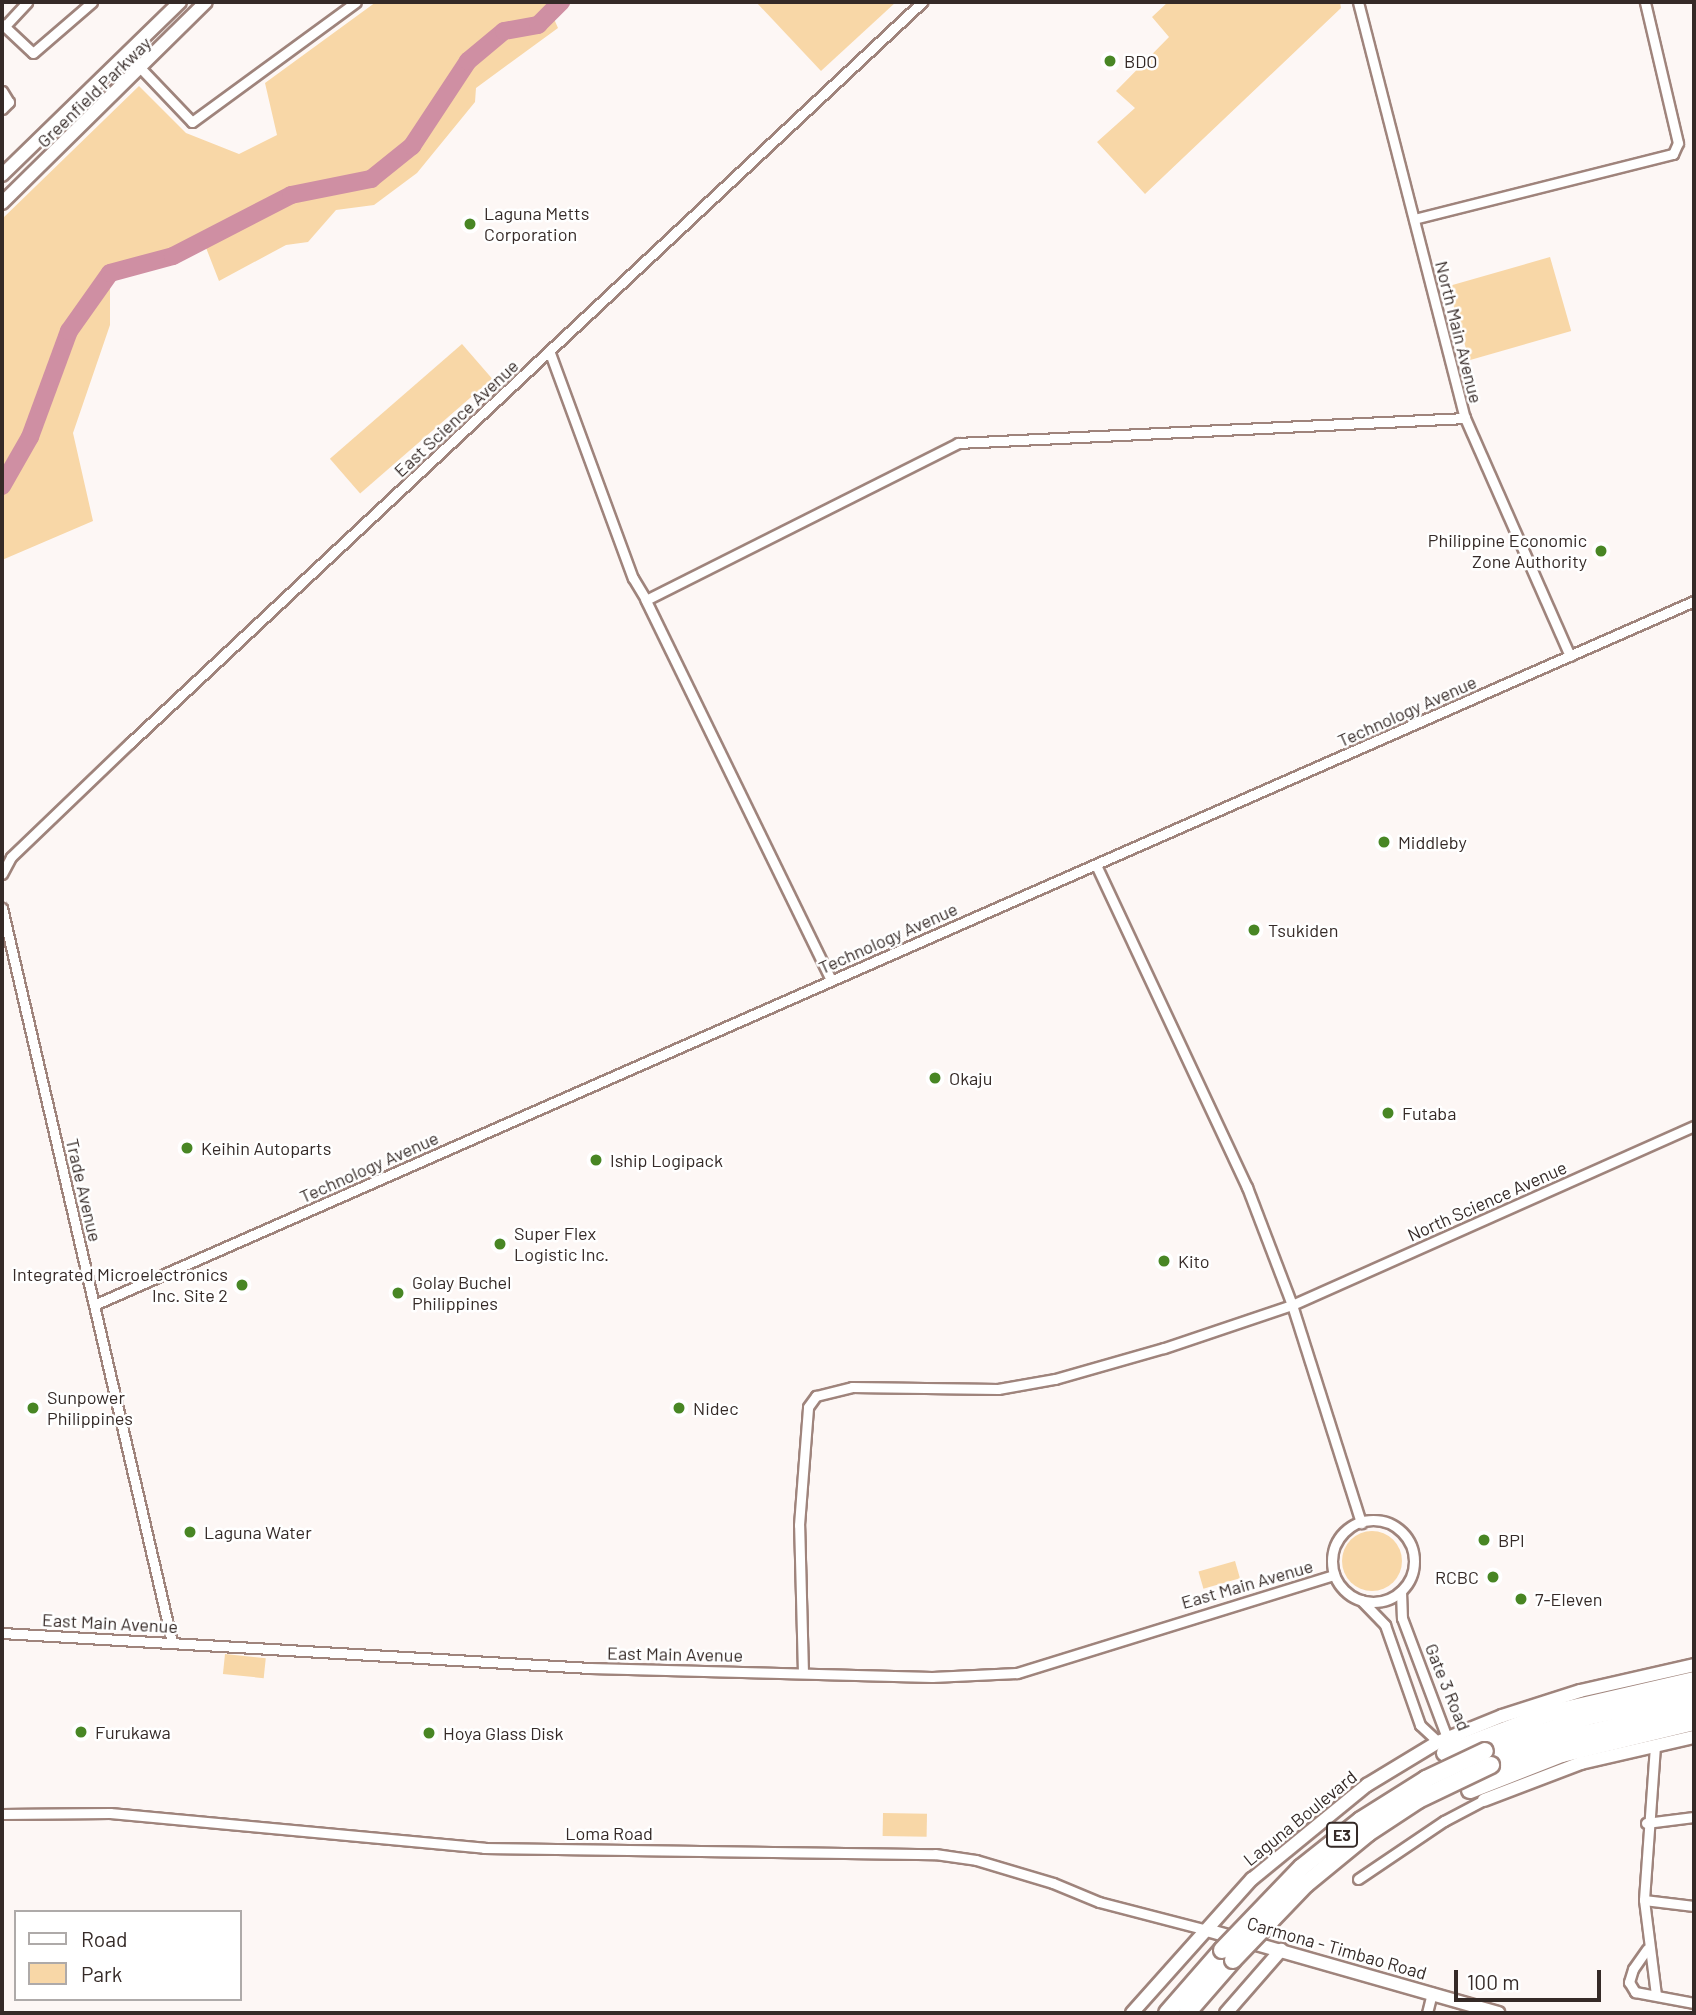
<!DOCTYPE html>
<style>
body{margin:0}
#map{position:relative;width:1696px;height:2015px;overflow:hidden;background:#fdf7f5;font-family:Barlow,sans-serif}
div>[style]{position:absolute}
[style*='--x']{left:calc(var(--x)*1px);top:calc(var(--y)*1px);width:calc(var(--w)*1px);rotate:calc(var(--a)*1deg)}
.green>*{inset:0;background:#f8d7a7;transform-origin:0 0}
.round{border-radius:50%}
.river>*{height:18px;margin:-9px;padding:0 9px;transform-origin:9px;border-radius:9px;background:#cf8fa3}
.roads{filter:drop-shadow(2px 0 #9f847c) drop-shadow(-2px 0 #9f847c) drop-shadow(0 2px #9f847c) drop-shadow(0 -2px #9f847c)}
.street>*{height:9px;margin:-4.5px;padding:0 4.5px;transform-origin:4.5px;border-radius:4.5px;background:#fff}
.street>.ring{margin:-4.5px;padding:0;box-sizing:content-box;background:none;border:9px solid #fff;border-radius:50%}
.secondary>*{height:12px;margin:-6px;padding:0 6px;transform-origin:6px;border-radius:6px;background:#fff}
.highway>*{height:16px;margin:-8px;padding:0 8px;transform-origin:8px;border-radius:8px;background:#fff}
.bridges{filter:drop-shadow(2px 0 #9f847c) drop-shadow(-2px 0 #9f847c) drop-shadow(0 2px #9f847c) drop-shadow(0 -2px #9f847c)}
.highway-bridge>*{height:16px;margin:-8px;padding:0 8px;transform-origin:8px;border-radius:8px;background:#fff}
.dots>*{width:19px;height:19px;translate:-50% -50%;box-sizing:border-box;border:4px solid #fff;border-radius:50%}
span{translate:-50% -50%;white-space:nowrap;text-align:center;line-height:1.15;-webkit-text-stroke:5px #fff;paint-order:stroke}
.shield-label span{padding:2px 5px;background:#fff;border:2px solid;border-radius:5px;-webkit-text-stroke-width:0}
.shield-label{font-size:16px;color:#352a27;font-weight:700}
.poi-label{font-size:18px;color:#352a27}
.left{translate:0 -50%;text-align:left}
.right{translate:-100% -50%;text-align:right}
.street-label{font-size:18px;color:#352a27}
.frame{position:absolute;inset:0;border:4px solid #352a27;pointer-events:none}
.legend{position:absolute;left:14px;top:1910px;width:228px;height:91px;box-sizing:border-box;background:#fff;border:2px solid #aeaaa9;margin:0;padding:9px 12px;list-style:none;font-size:21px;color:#352a27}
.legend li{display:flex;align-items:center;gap:14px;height:35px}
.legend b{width:35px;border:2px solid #aeaaa9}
.scale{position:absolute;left:1454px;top:1970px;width:147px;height:32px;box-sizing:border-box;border:4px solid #352a27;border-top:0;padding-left:9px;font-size:21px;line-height:24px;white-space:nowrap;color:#352a27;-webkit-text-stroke:5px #fff;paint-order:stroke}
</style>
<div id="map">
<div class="green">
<div style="clip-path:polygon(376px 2px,561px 2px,551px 12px,558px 28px,476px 88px,475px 102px,417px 173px,374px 205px,336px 210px,308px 242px,286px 245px,219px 281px,203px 240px,173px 256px,110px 273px,110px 325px,73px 433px,93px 521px,2px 560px,2px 219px,139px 86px,186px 133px,239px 154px,277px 135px,265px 83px)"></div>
<div style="clip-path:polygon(756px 2px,896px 2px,821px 71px)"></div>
<div style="clip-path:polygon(1168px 2px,1340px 2px,1341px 8px,1145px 194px,1097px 142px,1135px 108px,1116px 91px,1169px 37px,1152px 17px)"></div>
<div style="left:1550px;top:257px;width:77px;height:106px;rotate:74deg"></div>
<div style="left:462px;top:344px;width:46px;height:175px;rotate:49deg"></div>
<div class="round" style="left:1342px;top:1531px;width:60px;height:60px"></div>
<div style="left:1235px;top:1561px;width:18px;height:38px;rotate:74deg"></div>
<div style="left:225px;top:1654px;width:41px;height:20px;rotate:6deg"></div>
<div style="left:883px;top:1813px;width:44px;height:23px;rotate:1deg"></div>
</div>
<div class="river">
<div style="--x:2;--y:486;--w:56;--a:-60.3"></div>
<div style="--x:30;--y:437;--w:113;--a:-69.8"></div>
<div style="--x:69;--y:331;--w:71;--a:-54.7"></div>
<div style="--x:110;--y:273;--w:65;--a:-15.1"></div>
<div style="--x:173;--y:256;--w:133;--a:-27.3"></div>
<div style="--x:291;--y:195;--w:82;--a:-11.3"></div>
<div style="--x:371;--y:179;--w:53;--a:-38.8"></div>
<div style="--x:412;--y:146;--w:102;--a:-56.6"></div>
<div style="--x:468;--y:61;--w:47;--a:-39.8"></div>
<div style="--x:504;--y:31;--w:35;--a:-10"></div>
<div style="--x:538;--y:25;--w:33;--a:-45"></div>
</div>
<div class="roads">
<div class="street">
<div style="--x:1358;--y:2;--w:430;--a:75.6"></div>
<div style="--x:1465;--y:418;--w:260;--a:66.2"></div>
<div style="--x:2;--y:24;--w:42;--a:43.1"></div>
<div style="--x:33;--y:53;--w:78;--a:-40.8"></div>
<div style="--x:4;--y:27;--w:34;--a:-47"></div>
<div style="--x:129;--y:56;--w:91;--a:46.3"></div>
<div style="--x:192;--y:122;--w:203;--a:-36.2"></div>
<div style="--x:2;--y:91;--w:13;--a:58"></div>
<div style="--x:9;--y:102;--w:10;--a:135"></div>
<div style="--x:1414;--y:219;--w:267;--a:-14.1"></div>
<div style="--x:1673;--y:154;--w:12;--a:-66"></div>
<div style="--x:1678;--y:143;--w:145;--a:-103.2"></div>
<div style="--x:550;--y:353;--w:240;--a:69.8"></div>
<div style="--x:633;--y:578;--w:26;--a:59"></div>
<div style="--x:1096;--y:865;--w:356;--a:64.9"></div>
<div style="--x:1247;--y:1187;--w:126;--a:69.1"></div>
<div style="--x:1292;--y:1305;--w:229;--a:72.4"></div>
<div style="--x:2;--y:874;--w:19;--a:-62"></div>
<div style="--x:11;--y:857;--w:165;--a:-43.8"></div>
<div style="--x:130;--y:743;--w:1085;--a:-43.09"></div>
<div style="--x:2;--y:908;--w:753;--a:76.96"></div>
<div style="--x:831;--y:980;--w:423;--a:-116"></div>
<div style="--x:646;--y:600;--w:349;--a:-26.7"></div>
<div style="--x:958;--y:443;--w:508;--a:-2.82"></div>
<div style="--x:94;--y:1305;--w:1748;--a:-23.75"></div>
<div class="ring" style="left:1332px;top:1520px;width:73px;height:73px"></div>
<div style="--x:1401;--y:1591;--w:27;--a:88"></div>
<div style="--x:1402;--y:1618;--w:128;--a:69.4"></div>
<div style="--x:1361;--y:1600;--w:35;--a:46"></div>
<div style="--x:1385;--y:1625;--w:106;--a:70.7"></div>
<div style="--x:1420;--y:1725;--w:25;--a:43"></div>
<div style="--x:2;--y:1633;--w:589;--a:3.41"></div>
<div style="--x:590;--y:1668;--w:342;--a:1.5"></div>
<div style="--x:932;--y:1677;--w:85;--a:-2.7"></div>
<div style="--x:1017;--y:1673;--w:332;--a:-17.2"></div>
<div style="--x:803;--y:1673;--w:148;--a:-91.5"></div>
<div style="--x:799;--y:1525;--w:118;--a:-85.6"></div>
<div style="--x:808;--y:1407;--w:14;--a:-54"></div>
<div style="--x:816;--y:1396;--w:37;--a:-14"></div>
<div style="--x:852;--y:1387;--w:146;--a:0.8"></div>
<div style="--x:998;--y:1389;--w:58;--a:-10"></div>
<div style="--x:1055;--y:1379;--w:113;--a:-15.9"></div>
<div style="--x:1164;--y:1348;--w:135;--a:-18.6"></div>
<div style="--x:1292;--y:1305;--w:440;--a:-24"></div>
<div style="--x:1655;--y:1746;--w:154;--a:94.1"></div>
<div style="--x:1644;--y:1900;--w:96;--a:82.8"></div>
<div style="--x:2;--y:1814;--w:108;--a:-0.5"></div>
<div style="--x:110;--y:1813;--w:376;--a:5.3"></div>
<div style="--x:484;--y:1848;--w:451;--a:0.8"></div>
<div style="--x:935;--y:1854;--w:41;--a:8.3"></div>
<div style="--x:976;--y:1860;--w:80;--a:16.6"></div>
<div style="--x:1053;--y:1883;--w:50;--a:22.4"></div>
<div style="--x:1099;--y:1902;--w:112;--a:14.5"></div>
<div style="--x:1646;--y:1823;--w:48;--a:-7.1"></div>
<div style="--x:1358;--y:1879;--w:104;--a:-34"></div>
<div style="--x:1444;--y:1821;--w:45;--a:-27.7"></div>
<div style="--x:1644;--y:1900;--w:50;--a:6.8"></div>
<div style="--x:1647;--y:1949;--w:24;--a:125"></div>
<div style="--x:1633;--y:1969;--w:14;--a:107"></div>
<div style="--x:1629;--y:1982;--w:12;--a:59"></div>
<div style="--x:1635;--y:1992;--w:60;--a:10.6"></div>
<div style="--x:1427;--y:2013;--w:21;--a:-76"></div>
</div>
<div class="secondary">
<div style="--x:2;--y:175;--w:248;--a:-44.2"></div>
<div style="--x:2;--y:203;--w:286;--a:-44.6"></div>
<div style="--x:1484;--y:1800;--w:104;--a:-20.9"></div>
<div style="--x:1581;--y:1763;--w:116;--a:-13"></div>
<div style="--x:1207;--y:1930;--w:303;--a:15.9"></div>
<div style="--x:1132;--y:2013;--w:180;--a:-48.2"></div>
<div style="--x:1252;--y:1879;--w:149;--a:-39.3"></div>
<div style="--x:1367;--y:1785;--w:83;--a:-31.2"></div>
<div style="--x:1438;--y:1742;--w:69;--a:-22.1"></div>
<div style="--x:1502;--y:1716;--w:82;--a:-17.8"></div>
<div style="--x:1580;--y:1691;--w:117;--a:-12.8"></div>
<div style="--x:1226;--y:2013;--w:84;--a:-48.9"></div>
</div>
<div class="highway">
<div style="--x:1485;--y:1751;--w:108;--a:-18.4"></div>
<div style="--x:1587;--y:1717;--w:109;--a:-12.1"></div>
<div style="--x:1445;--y:1753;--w:109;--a:-20.9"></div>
<div style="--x:1547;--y:1714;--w:151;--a:-13"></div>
<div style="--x:1491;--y:1765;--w:80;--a:-19.8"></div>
<div style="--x:1566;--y:1738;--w:131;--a:-13.2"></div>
<div style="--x:1470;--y:1790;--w:99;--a:-21.4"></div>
<div style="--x:1562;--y:1754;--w:136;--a:-13.6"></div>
<div style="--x:1167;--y:2013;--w:84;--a:-48.9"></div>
<div style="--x:1187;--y:2013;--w:70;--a:-49"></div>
</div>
</div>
<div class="bridges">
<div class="highway-bridge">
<div style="--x:1222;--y:1950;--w:115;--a:-46.1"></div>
<div style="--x:1302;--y:1867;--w:75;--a:-38.5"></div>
<div style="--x:1361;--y:1820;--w:77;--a:-32.2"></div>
<div style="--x:1426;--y:1779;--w:65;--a:-25.4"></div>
<div style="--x:1233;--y:1960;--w:105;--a:-46.2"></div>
<div style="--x:1306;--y:1884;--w:80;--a:-39.4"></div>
<div style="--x:1368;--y:1833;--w:60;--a:-33.4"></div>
<div style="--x:1418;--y:1800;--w:81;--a:-25.6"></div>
</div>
</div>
<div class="dots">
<div style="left:1110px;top:61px;background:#488624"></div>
<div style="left:470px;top:224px;background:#488624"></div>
<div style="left:1601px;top:551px;background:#488624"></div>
<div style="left:1384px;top:842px;background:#488624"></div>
<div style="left:1254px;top:930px;background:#488624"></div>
<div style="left:935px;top:1078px;background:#488624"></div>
<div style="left:1388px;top:1113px;background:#488624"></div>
<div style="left:187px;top:1148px;background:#488624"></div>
<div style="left:596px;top:1160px;background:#488624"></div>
<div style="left:500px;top:1244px;background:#488624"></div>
<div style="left:1164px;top:1261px;background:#488624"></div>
<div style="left:242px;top:1285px;background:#488624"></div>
<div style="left:398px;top:1293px;background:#488624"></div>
<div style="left:33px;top:1408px;background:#488624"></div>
<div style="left:679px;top:1408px;background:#488624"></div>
<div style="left:190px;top:1532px;background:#488624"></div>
<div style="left:1484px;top:1540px;background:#488624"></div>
<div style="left:1493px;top:1577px;background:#488624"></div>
<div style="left:1521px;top:1599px;background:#488624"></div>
<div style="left:81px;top:1732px;background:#488624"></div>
<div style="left:429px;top:1733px;background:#488624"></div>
</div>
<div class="shield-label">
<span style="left:1342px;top:1835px">E3</span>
</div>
<div class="poi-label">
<span class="left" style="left:1124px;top:61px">BDO</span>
<span class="left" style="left:484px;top:224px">Laguna Metts<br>Corporation</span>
<span class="right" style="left:1587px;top:551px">Philippine Economic<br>Zone Authority</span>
<span class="left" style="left:1398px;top:842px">Middleby</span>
<span class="left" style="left:1268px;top:930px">Tsukiden</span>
<span class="left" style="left:949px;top:1078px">Okaju</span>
<span class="left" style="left:1402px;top:1113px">Futaba</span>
<span class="left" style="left:201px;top:1148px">Keihin Autoparts</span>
<span class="left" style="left:610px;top:1160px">Iship Logipack</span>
<span class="left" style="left:514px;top:1244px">Super Flex<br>Logistic Inc.</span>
<span class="left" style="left:1178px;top:1261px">Kito</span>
<span class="right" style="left:228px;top:1285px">Integrated Microelectronics<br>Inc. Site 2</span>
<span class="left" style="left:412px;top:1293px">Golay Buchel<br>Philippines</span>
<span class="left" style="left:47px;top:1408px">Sunpower<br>Philippines</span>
<span class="left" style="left:693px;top:1408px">Nidec</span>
<span class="left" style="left:204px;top:1532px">Laguna Water</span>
<span class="left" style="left:1498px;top:1540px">BPI</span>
<span class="right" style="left:1479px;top:1577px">RCBC</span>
<span class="left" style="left:1535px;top:1599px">7-Eleven</span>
<span class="left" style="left:95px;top:1732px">Furukawa</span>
<span class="left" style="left:443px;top:1733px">Hoya Glass Disk</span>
</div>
<div class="street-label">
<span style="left:94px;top:92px;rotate:-44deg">Greenfield Parkway</span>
<span style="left:1459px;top:332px;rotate:76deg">North Main Avenue</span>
<span style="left:456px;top:418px;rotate:-43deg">East Science Avenue</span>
<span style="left:1407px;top:711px;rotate:-24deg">Technology Avenue</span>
<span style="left:888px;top:938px;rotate:-24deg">Technology Avenue</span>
<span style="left:369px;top:1167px;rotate:-24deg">Technology Avenue</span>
<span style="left:84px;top:1190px;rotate:77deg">Trade Avenue</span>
<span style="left:1487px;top:1201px;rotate:-24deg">North Science Avenue</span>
<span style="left:1247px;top:1584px;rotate:-16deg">East Main Avenue</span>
<span style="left:110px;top:1623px;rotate:3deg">East Main Avenue</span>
<span style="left:675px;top:1654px;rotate:1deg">East Main Avenue</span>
<span style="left:1448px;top:1687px;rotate:68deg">Gate 3 Road</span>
<span style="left:1300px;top:1818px;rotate:-39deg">Laguna Boulevard</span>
<span style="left:609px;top:1833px">Loma Road</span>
<span style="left:1337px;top:1948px;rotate:16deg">Carmona - Timbao Road</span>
</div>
<div class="frame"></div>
<ul class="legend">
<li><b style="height:9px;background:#fff"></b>Road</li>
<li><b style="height:19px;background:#f8d7a7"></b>Park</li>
</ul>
<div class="scale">100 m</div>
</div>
